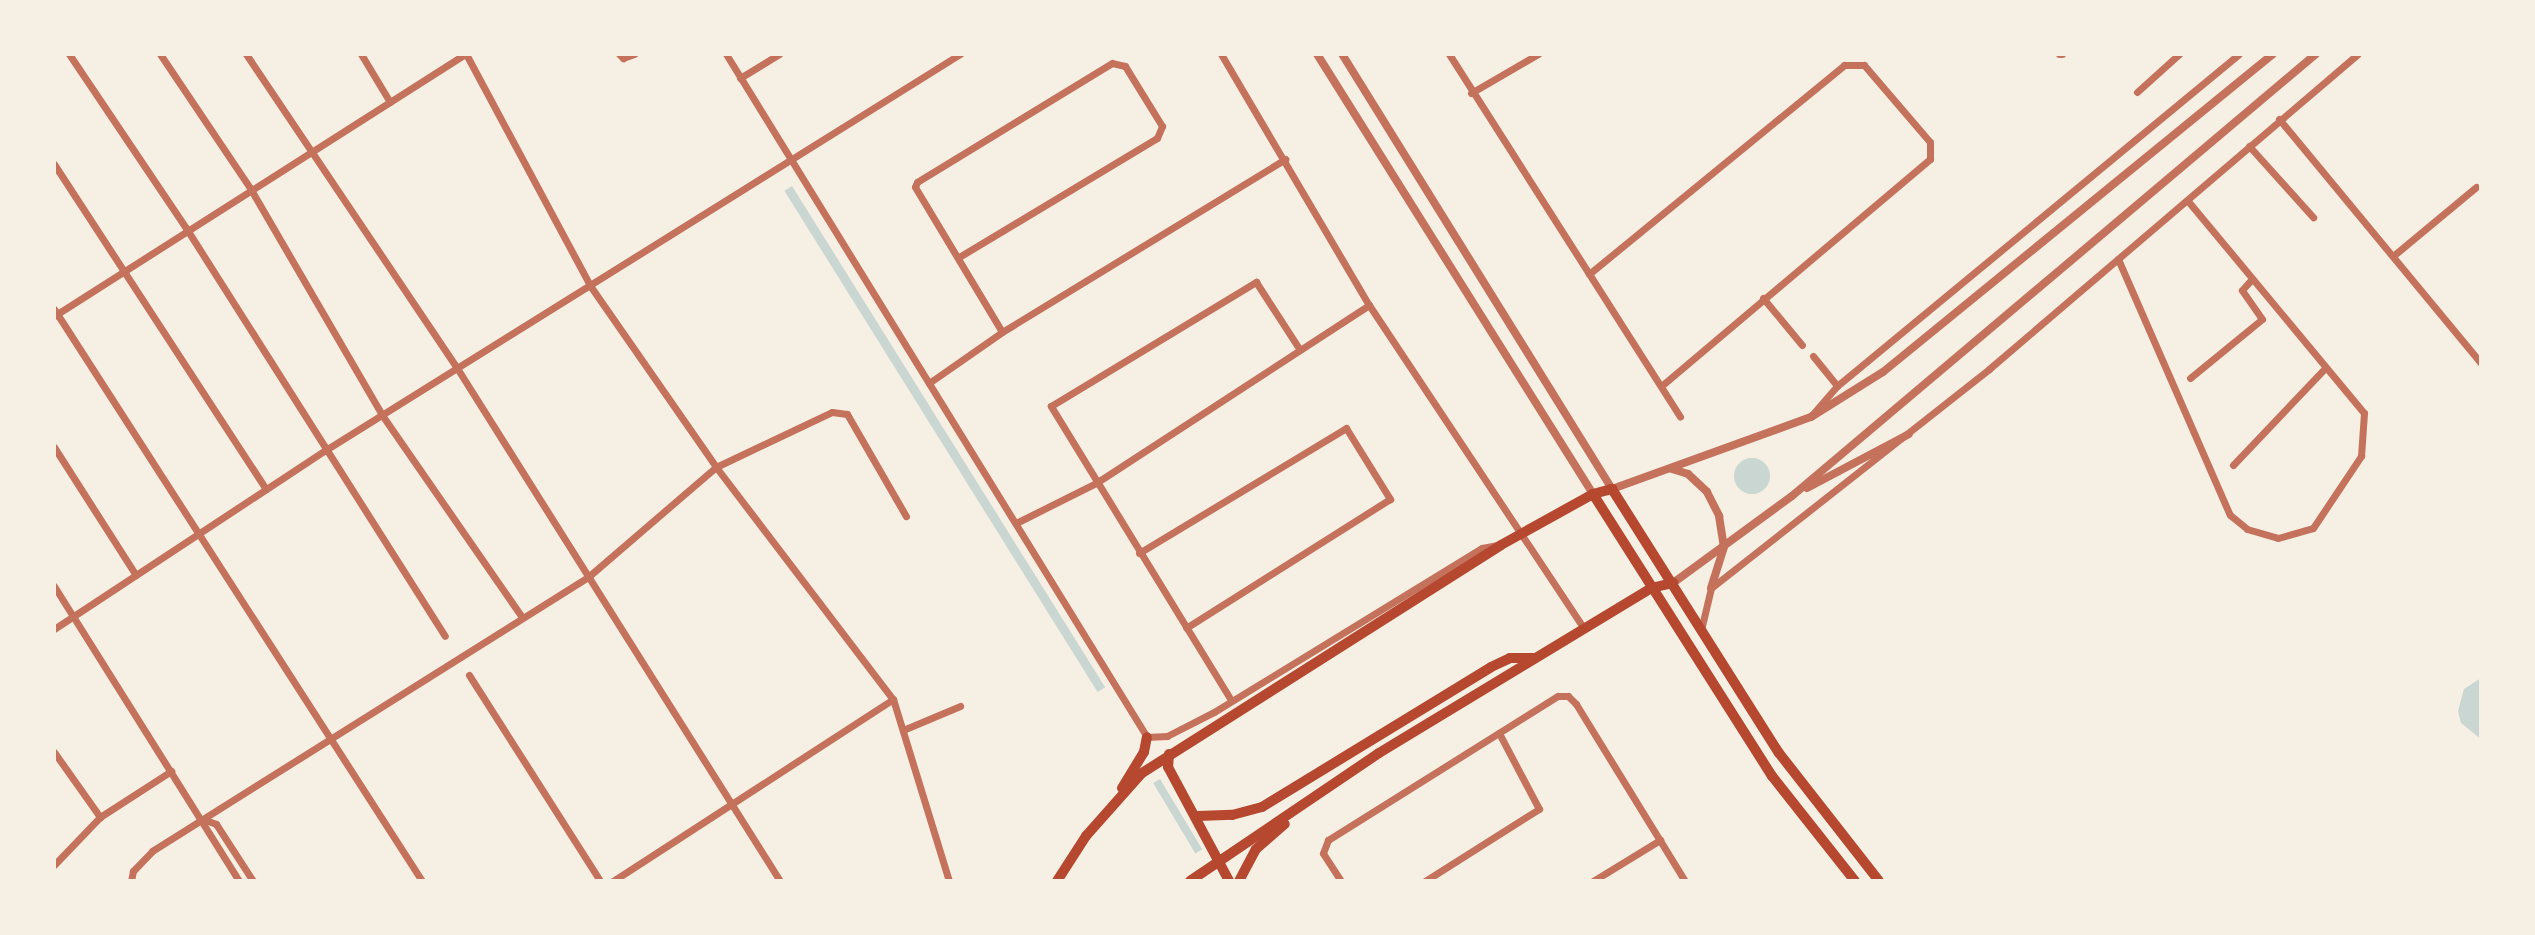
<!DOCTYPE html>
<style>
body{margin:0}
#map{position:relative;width:2535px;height:935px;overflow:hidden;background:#f6efe4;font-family:"Public Sans",sans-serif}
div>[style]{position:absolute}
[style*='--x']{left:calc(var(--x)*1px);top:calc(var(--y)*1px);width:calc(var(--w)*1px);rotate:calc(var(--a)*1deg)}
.water>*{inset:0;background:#c9d6d2;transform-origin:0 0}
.round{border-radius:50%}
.minor>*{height:7px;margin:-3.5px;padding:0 3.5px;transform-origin:3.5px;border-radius:3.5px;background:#c5725c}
.tertiary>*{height:8px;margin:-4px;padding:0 4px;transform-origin:4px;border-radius:4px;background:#c5725c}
.primary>*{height:10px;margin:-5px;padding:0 5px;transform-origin:5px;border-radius:5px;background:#b5482f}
span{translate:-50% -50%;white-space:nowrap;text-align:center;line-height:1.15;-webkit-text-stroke:6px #f6efe4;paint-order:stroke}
.frame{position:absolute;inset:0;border:56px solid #f6efe4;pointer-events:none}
</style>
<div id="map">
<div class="water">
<div style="left:792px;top:186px;width:591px;height:9px;rotate:58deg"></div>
<div class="round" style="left:1734px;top:458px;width:36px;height:36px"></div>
<div style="clip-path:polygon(2481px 678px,2481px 739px,2461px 723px,2458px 711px,2464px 689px)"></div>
<div style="left:1160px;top:779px;width:82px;height:8px;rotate:59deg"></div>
</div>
<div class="minor">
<div style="--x:69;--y:54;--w:210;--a:56.1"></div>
<div style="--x:186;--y:228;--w:483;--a:57.6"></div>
<div style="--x:160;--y:54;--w:161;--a:56.1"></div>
<div style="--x:250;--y:188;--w:263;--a:59.8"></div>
<div style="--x:382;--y:415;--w:244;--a:55.3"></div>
<div style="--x:246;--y:54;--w:378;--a:56.1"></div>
<div style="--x:457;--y:368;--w:606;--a:57.8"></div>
<div style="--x:361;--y:54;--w:56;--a:58.9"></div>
<div style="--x:619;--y:54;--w:6;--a:45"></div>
<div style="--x:623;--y:58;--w:12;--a:-20"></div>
<div style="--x:726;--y:54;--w:802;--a:58.35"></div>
<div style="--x:1147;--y:737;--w:20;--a:-3"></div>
<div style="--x:1167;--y:736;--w:53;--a:-27.1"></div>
<div style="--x:1214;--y:712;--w:314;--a:-31.5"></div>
<div style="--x:1482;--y:548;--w:16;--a:-11"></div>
<div style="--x:1221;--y:54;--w:291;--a:59.5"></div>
<div style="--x:1369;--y:305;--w:389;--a:56.4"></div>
<div style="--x:1449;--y:54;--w:430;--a:57.5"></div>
<div style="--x:2059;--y:54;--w:3;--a:0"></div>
<div style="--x:740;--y:78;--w:46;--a:-31.6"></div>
<div style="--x:2137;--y:92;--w:57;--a:-42.1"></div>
<div style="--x:1471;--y:93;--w:78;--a:-30.2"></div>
<div style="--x:2279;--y:119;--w:317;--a:50.4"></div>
<div style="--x:2249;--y:146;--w:96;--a:48"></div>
<div style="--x:54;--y:164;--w:388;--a:56.9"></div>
<div style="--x:2393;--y:256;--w:108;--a:-39.7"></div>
<div style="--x:959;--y:257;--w:231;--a:-31"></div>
<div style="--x:1157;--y:138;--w:13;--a:-67"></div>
<div style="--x:1162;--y:126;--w:70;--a:-121.7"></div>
<div style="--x:1125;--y:66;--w:13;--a:-167"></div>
<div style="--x:1112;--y:63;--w:228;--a:148.6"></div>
<div style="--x:917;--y:182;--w:5;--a:112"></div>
<div style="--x:915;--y:187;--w:169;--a:59"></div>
<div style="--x:2118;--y:259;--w:279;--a:66.4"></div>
<div style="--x:2230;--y:515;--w:22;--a:39"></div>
<div style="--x:2247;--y:529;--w:32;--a:16"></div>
<div style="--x:2278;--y:538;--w:36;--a:-16"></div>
<div style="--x:2313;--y:528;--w:87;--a:-56.3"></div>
<div style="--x:2361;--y:456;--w:43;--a:-86"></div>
<div style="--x:2364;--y:413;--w:276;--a:-129.7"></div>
<div style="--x:1589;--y:274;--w:330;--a:-39.3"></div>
<div style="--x:1844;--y:65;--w:20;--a:0"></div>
<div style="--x:1864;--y:65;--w:101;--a:49.4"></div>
<div style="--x:1930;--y:142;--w:17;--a:90"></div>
<div style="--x:1930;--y:159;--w:352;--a:139.8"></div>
<div style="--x:1763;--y:298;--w:61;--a:50.3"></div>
<div style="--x:54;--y:309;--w:680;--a:57.24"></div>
<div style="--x:54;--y:316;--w:488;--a:-32.5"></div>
<div style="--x:466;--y:54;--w:264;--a:61.8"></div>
<div style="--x:591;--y:287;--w:219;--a:55.2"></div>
<div style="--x:716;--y:467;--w:292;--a:52.7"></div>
<div style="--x:893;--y:699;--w:190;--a:72.9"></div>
<div style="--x:1813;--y:356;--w:38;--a:51"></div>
<div style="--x:2190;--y:378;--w:93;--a:-39.3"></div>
<div style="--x:2262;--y:319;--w:35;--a:-125"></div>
<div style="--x:2242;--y:290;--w:15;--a:-48"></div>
<div style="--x:929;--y:383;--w:89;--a:-34.9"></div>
<div style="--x:1002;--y:332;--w:332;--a:-31.4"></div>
<div style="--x:1811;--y:416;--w:40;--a:-49"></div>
<div style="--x:1837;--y:386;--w:521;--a:-39.55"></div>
<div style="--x:54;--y:447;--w:152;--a:57.4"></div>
<div style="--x:2233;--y:465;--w:134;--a:-46.5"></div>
<div style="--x:1018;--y:522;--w:87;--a:-26.6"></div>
<div style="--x:1096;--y:483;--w:326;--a:-33.1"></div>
<div style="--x:1139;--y:553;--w:242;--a:-31.1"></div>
<div style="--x:1346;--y:428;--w:84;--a:58.2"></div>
<div style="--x:1390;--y:499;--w:241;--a:147.7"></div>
<div style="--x:54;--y:586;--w:348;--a:57.9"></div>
<div style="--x:54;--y:629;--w:323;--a:-33.4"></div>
<div style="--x:324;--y:451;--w:750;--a:-31.97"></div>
<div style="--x:1701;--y:630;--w:43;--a:-76.6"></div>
<div style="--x:1711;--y:588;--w:354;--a:-38.2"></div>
<div style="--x:1989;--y:369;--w:485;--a:-40.5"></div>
<div style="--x:469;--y:675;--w:244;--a:57.5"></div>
<div style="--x:1231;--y:700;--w:345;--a:-121.5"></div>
<div style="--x:1051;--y:406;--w:240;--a:-31.2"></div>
<div style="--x:1256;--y:282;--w:77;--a:57.1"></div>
<div style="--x:903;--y:730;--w:62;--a:-22.8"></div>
<div style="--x:54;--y:752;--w:80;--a:54.7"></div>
<div style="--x:203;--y:819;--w:14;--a:21"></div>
<div style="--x:216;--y:824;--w:68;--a:57"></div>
<div style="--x:54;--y:865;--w:66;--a:-46.2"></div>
<div style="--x:100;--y:817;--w:85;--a:-32.9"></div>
<div style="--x:131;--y:881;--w:10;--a:-79"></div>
<div style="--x:133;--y:871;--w:28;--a:-46"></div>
<div style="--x:152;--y:851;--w:515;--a:-32.15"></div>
<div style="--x:588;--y:577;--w:169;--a:-40.7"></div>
<div style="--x:716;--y:467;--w:128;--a:-25.4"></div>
<div style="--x:832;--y:412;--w:15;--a:8"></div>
<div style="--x:847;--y:414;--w:118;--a:60"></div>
<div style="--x:613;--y:881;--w:334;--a:-33"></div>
<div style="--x:1341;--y:881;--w:33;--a:-123"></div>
<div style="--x:1323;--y:853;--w:14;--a:-69"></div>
<div style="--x:1328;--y:840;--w:271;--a:-32.1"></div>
<div style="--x:1558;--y:696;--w:10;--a:0"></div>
<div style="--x:1568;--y:696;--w:11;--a:45"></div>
<div style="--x:1576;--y:704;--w:208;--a:58.4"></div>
<div style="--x:1425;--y:881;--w:135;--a:-32.3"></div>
<div style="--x:1539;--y:809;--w:86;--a:-117.8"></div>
<div style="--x:1593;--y:881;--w:79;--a:-31.5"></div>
</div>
<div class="tertiary">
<div style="--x:1317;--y:54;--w:519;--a:57.9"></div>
<div style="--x:1342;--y:54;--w:512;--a:58.17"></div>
<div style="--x:1612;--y:489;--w:212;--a:-19.9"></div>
<div style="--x:1811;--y:417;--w:85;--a:-32"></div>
<div style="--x:1883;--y:372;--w:503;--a:-39.19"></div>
<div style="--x:1672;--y:469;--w:17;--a:17"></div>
<div style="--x:1688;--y:474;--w:26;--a:43"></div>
<div style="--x:1707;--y:492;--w:27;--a:63"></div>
<div style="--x:1719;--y:516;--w:31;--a:81"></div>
<div style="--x:1724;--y:547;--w:43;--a:107.6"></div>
<div style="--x:1807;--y:488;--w:115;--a:-27.9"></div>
<div style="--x:1673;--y:583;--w:147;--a:-36.2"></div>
<div style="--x:1792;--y:496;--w:686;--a:-40.15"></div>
</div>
<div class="primary">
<div style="--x:1593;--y:494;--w:334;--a:57.6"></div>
<div style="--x:1772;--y:776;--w:134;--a:51.7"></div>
<div style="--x:1169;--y:754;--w:13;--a:94"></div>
<div style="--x:1168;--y:767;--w:129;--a:61.8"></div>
<div style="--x:1122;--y:788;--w:42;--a:-58.6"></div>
<div style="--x:1144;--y:752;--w:15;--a:-79"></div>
<div style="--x:1198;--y:816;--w:34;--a:-2"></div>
<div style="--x:1232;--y:815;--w:31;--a:-15"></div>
<div style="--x:1262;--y:807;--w:268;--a:-31.4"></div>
<div style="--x:1491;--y:667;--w:21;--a:-25"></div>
<div style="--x:1510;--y:658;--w:25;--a:0"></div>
<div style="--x:1057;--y:881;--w:54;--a:-57.2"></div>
<div style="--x:1086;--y:836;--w:84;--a:-48.4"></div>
<div style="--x:1142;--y:773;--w:425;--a:-32.4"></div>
<div style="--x:1501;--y:545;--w:105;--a:-29"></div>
<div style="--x:1593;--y:494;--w:20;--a:-15"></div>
<div style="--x:1612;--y:489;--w:312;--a:57.7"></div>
<div style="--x:1779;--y:753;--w:162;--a:52"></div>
<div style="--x:1190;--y:881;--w:228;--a:-34.1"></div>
<div style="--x:1379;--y:753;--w:318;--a:-31.2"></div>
<div style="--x:1651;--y:588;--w:23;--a:-13"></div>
<div style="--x:1239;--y:881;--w:36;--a:-62"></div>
<div style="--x:1256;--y:849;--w:38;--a:-41"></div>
</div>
<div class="frame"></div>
</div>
